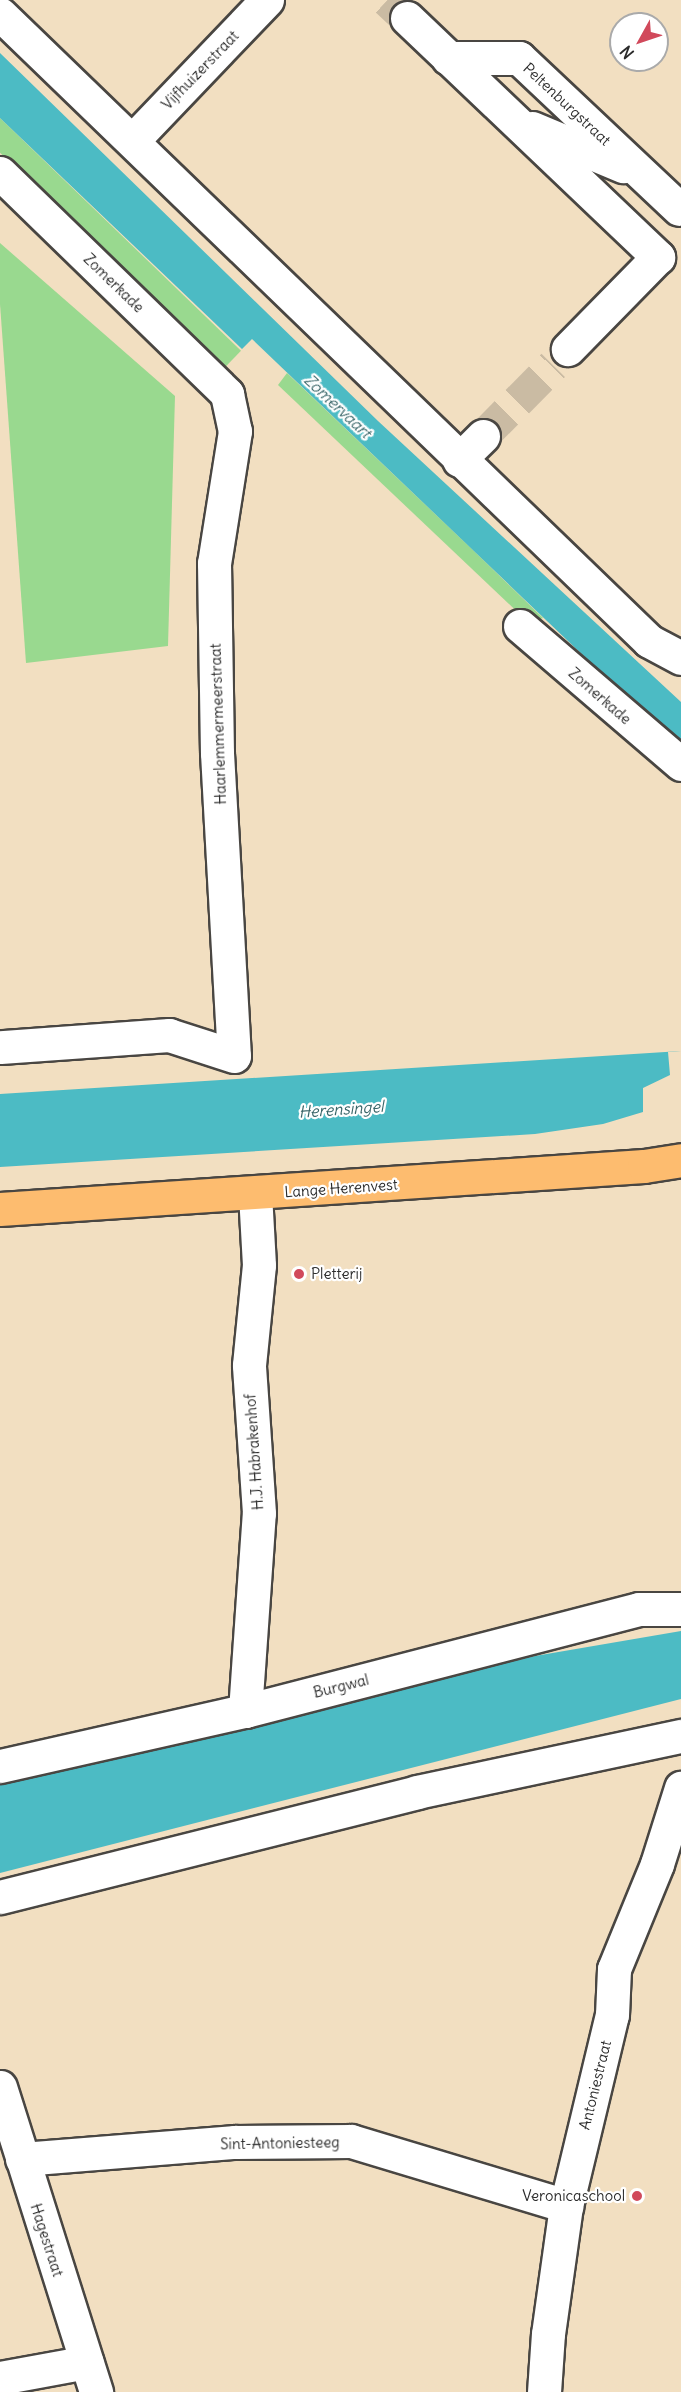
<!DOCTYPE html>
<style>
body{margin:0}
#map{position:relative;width:681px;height:2392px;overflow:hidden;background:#f2dfc1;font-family:Delius,sans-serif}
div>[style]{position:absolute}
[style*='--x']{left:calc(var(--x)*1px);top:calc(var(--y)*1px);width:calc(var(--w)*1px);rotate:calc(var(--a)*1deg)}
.green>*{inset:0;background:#99d98f;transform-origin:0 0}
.water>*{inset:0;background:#4cbbc4}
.pier>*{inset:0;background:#f2dfc1}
.minor-tunnel>*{height:33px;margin-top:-16.5px;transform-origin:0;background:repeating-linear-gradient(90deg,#cabba3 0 33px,transparent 0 49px)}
.roads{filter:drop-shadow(2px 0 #494642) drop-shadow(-2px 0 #494642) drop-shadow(0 2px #494642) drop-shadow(0 -2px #494642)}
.minor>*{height:33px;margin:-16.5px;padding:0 16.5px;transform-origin:16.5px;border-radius:16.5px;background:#fff}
.major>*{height:33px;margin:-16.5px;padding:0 16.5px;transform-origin:16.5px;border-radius:16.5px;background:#fdbc6f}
.dots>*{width:16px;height:16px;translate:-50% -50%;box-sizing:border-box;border:3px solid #fff;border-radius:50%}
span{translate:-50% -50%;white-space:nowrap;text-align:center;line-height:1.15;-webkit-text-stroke:4.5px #fff;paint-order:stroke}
.street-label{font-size:15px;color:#2b2b2b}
.poi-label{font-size:15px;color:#2b2b2b}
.left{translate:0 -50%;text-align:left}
.right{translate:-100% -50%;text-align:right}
.water-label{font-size:16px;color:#386568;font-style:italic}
.north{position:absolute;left:609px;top:12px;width:60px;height:60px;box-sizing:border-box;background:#fff;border:2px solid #aaa;border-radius:50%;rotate:230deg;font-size:16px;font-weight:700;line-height:24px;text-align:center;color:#2b2b2b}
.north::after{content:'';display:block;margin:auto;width:21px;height:27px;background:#d1495b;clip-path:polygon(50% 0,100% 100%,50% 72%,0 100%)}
</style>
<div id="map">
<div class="green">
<div style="left:0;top:118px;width:335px;height:25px;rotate:44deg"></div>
<div style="clip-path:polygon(0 243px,175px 396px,168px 646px,26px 663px,0 304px)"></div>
<div style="clip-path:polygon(287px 373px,475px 552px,543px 618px,529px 623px,278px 385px)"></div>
</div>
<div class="water">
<div style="clip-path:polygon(0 53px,378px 421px,681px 702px,681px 749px,252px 339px,242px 349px,0 118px)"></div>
<div style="clip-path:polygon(681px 1051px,681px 1112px,643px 1112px,603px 1124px,535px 1134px,0 1167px,0 1094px)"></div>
<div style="clip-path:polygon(681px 1631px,681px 1699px,0 1873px,0 1783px,535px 1656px)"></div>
</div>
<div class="pier">
<div style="clip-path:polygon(681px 1051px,681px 1112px,643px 1112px,643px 1088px,670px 1075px,668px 1052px)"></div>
</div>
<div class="minor-tunnel">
<div style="--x:387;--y:0;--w:19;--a:43"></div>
<div style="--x:483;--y:436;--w:100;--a:-45.4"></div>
</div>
<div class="roads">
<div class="minor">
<div style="--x:0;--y:14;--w:902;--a:44.01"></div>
<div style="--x:649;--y:641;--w:36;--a:28"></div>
<div style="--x:407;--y:18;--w:347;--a:43.6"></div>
<div style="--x:658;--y:257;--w:129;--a:134.4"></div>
<div style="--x:448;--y:58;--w:71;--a:0"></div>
<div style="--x:519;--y:58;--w:220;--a:43.3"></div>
<div style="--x:532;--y:128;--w:99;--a:22.7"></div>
<div style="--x:133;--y:140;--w:194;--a:-46.3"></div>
<div style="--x:0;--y:173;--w:317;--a:44.2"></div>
<div style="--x:227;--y:394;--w:38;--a:78"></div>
<div style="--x:235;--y:431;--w:134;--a:99"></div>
<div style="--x:214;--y:563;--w:190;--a:89.1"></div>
<div style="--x:217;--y:753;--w:303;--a:86.8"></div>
<div style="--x:234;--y:1056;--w:68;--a:-162.1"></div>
<div style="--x:169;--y:1035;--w:169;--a:175.9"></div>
<div style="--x:459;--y:460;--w:34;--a:-45"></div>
<div style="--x:520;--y:626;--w:212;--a:40.6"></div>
<div style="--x:245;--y:1711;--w:198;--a:-86"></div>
<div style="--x:259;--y:1513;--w:148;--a:-93.9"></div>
<div style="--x:249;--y:1365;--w:100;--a:-84.3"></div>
<div style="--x:259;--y:1265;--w:71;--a:-93.2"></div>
<div style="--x:0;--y:1766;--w:251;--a:-12.7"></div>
<div style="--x:245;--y:1711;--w:407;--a:-14.5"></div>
<div style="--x:639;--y:1609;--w:42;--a:0"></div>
<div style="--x:0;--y:1897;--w:430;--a:-14.1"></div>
<div style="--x:417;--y:1792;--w:270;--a:-12"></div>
<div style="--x:0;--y:2087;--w:320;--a:72.5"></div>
<div style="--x:22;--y:2159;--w:214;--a:-4.6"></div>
<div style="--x:235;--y:2142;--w:116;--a:-0.5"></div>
<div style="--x:351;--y:2141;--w:225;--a:16.8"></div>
<div style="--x:0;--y:2378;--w:88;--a:-10.4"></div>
<div style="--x:544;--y:2392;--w:58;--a:-86.1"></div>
<div style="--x:548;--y:2334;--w:129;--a:-82"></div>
<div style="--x:566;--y:2206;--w:196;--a:-76.5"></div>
<div style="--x:612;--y:2015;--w:46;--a:-87.5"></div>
<div style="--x:614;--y:1969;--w:113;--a:-67.7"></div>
<div style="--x:657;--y:1864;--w:80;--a:-72.5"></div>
</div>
<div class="major">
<div style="--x:0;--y:1209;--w:645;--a:-3.82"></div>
<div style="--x:644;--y:1166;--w:37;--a:-9"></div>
</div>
</div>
<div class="dots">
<div style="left:299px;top:1274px;background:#d1495b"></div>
<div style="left:637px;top:2196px;background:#d1495b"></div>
</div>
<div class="street-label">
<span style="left:200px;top:70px;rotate:-46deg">Vijfhuizerstraat</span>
<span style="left:567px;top:104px;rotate:43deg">Peltenburgstraat</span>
<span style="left:114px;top:283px;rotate:44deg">Zomerkade</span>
<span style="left:600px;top:696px;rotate:41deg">Zomerkade</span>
<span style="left:218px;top:724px;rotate:-92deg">Haarlemmermeerstraat</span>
<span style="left:341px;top:1188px;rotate:-4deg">Lange Herenvest</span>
<span style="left:254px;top:1452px;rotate:-94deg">H.J. Habrakenhof</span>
<span style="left:341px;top:1686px;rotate:-14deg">Burgwal</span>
<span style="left:595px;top:2085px;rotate:-76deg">Antoniestraat</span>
<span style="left:280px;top:2143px;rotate:-1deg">Sint-Antoniesteeg</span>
<span style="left:47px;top:2240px;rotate:72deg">Hagestraat</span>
</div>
<div class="poi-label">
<span class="left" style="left:311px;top:1274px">Pletterij</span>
<span class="right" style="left:625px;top:2196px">Veronicaschool</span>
</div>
<div class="water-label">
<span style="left:338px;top:406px;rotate:43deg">Zomervaart</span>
<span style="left:341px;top:1109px;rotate:-4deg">Herensingel</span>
</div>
<div class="north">N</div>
</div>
